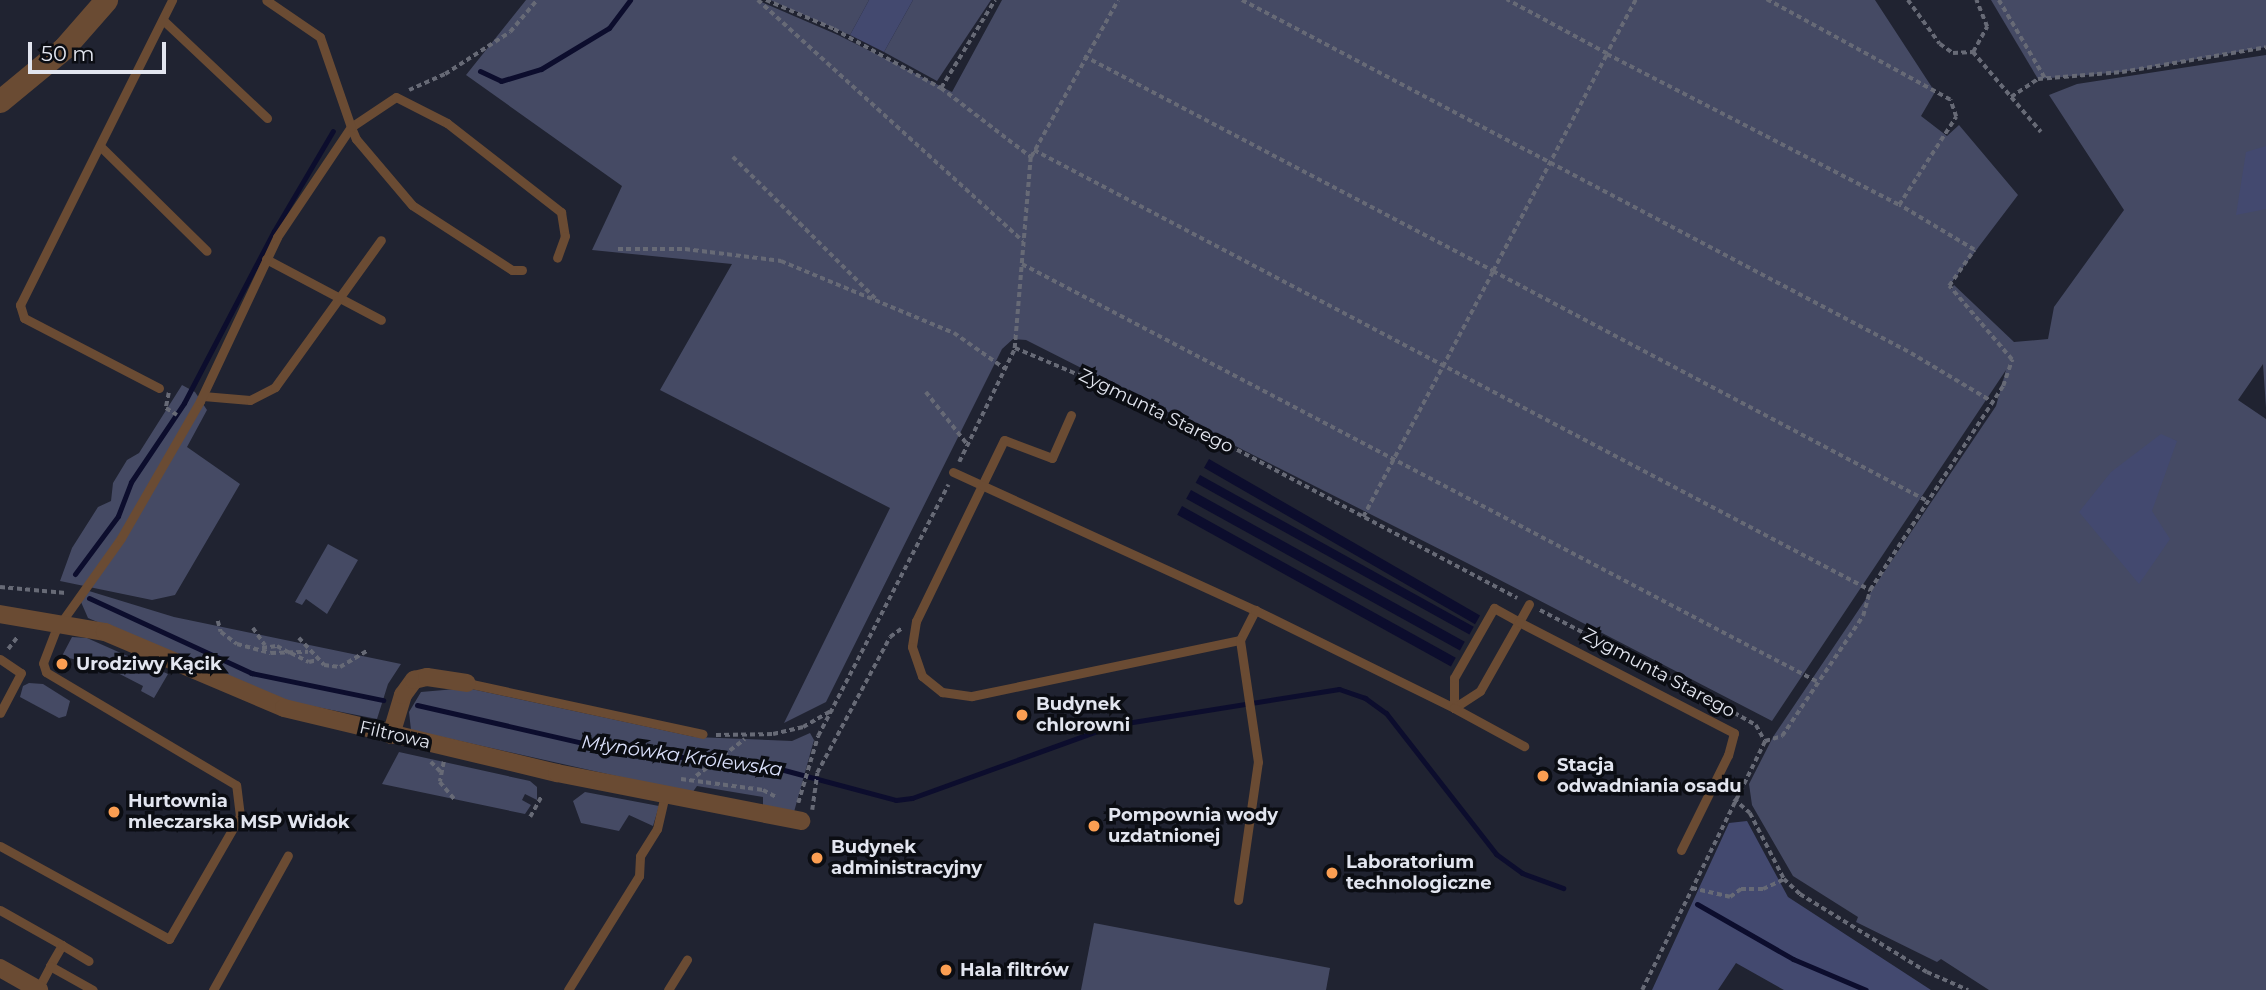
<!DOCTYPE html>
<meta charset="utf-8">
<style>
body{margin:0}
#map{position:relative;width:2266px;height:990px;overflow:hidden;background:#202331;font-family:Montserrat,sans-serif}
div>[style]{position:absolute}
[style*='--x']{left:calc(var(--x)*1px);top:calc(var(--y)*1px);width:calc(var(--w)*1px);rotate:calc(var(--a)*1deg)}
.green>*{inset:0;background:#454a64}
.forest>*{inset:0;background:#43496f}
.water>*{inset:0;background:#0c0d2d;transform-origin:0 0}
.stream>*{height:5px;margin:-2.5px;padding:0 2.5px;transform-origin:2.5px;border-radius:2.5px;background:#0c0d2d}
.path>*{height:3.5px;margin-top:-1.75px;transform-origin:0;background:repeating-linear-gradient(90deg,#676a76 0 5px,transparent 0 8.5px)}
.service>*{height:9px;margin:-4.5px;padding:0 4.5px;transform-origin:4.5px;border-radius:4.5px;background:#6a4b33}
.minor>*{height:18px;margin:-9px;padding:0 9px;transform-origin:9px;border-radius:9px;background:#6a4b33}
.tertiary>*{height:23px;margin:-11.5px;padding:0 11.5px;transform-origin:11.5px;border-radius:11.5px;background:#6a4b33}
.dots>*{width:19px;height:19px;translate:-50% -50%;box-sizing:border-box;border:4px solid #0b0d13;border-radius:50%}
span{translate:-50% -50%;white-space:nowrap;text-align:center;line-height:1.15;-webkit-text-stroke:7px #0b0d13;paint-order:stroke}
.street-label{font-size:18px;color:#e2e5ef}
.poi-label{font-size:18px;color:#e2e5ef;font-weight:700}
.left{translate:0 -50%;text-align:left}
.water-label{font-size:19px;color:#dbe1fc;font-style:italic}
.scale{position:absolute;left:28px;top:42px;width:138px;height:32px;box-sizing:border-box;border:4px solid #e2e5ef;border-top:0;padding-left:9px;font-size:21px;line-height:24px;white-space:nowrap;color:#e2e5ef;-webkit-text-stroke:5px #0b0d13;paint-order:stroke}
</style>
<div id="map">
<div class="green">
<div style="clip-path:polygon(526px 0,757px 0,838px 35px,952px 92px,1002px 0,1875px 0,1935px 92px,1921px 116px,1947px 136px,1959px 125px,2018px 195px,1949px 286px,1951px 289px,1954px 285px,2014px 342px,2048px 339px,2054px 307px,2124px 210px,2049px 95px,2077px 84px,2266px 55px,2266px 408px,2263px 364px,2238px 400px,2266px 419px,2266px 990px,1989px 990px,1941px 959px,1937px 962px,1856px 922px,1858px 917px,1793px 876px,1752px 805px,1749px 784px,1773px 737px,1996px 406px,2006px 370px,1772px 721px,1467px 563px,1026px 340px,1013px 339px,1002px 349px,826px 702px,784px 723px,890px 508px,660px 390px,732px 264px,592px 250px,622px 186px,466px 75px)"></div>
<div style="clip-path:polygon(770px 0,869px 0,850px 35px)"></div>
<div style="clip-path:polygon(913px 0,991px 0,937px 81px,884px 52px)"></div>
<div style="clip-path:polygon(1991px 0,2266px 0,2266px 47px,2122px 72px,2038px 79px)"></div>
<div style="clip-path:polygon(182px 385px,195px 392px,207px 410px,187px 447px,240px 484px,175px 595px,152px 600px,60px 581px,72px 548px,98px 507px,111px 501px,113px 483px,127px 460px,139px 453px)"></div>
<div style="clip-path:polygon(328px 544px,358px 560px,327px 614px,306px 599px,302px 605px,295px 602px)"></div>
<div style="clip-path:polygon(89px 591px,174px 617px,401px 664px,388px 684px,377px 719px,286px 701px,88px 618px,81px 602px)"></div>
<div style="clip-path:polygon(72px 637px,87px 638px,168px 674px,154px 698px,141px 691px,143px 686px,110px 669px,62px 656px)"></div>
<div style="clip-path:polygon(29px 683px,43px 684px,70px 701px,66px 716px,59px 718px,20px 697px,23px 686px)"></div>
<div style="clip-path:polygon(467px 688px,695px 737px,792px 741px,810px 733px,814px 740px,794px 812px,763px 806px,763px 797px,697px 786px,692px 793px,411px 730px,409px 712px,421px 692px)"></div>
<div style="clip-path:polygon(399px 752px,530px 781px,537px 787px,537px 800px,525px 794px,522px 800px,531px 805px,525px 814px,382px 784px)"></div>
<div style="clip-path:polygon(585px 792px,659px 806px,653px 826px,629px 815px,619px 831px,581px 823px,573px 801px)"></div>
<div style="clip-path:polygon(1094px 923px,1330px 968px,1326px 990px,1081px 990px)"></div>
</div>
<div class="forest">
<div style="clip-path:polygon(869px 0,913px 0,884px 52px,850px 35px)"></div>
<div style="clip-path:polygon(2266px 146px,2266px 209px,2236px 215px,2246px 152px)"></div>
<div style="clip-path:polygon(2161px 434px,2177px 441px,2152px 511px,2170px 539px,2139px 584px,2079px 512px,2111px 472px)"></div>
<div style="clip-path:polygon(1747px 821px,1788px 897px,1931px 990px,1784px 990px,1736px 963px,1718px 990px,1652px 990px,1729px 823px)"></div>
</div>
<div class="water">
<div style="left:1209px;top:459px;width:313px;height:10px;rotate:30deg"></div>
<div style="left:1200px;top:475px;width:313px;height:9px;rotate:29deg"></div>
<div style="left:1191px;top:490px;width:313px;height:10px;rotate:29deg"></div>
<div style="left:1182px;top:506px;width:313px;height:10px;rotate:29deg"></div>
</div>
<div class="stream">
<div style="--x:480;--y:71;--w:23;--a:25"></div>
<div style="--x:501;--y:81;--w:42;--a:-16.7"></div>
<div style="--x:541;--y:69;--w:79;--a:-31.1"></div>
<div style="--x:609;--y:28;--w:35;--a:-53"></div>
<div style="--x:75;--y:574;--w:72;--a:-53.4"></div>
<div style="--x:118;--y:516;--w:36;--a:-69"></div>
<div style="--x:131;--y:482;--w:95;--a:-56.1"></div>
<div style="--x:184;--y:403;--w:194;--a:-62.4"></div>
<div style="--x:274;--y:231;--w:116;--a:-59.5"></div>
<div style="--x:89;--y:598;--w:179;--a:24.8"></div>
<div style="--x:251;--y:673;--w:135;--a:11.6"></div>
<div style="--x:417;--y:705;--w:202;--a:12.9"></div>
<div style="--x:614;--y:750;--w:156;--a:5.9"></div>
<div style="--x:769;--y:766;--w:131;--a:15"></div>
<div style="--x:896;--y:800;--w:16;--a:-7"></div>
<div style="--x:912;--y:798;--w:215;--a:-19.9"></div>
<div style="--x:1114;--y:725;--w:228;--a:-9.1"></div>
<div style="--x:1339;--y:689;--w:28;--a:19"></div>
<div style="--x:1365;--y:698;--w:26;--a:36"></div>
<div style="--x:1386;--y:713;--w:179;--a:52"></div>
<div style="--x:1496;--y:854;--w:32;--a:36"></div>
<div style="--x:1522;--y:873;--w:44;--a:20.1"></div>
<div style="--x:1697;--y:904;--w:111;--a:29.8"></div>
<div style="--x:1793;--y:959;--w:79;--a:23"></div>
</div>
<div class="path">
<div style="--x:758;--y:0;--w:358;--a:42.3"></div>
<div style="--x:766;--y:0;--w:74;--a:23.1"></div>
<div style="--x:834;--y:29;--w:122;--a:28.9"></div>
<div style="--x:941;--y:88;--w:113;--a:37.5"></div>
<div style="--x:1031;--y:157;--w:192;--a:94.8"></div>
<div style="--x:1242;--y:0;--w:756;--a:27.82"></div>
<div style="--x:1911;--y:353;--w:96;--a:30.9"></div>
<div style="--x:1636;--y:0;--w:61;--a:118.2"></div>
<div style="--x:1607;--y:54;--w:329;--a:27.3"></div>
<div style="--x:1908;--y:0;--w:54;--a:54"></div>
<div style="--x:1940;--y:44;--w:16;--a:35"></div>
<div style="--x:1953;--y:53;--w:20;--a:-3"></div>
<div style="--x:1973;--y:52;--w:105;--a:49.6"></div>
<div style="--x:1999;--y:0;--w:91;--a:59.5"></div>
<div style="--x:1973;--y:52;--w:29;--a:-61"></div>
<div style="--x:1987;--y:27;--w:29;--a:-112"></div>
<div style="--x:1084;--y:56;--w:462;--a:27.7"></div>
<div style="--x:1493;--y:271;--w:245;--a:-62.3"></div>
<div style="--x:1607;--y:54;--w:114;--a:-151.6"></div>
<div style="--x:941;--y:88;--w:103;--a:-58.5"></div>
<div style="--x:409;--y:90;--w:39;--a:-24"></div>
<div style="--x:445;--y:74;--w:77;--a:-32.9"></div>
<div style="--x:510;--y:32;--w:42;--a:-49.8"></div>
<div style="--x:2011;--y:97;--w:32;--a:-34"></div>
<div style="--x:2038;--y:79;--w:84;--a:-4.8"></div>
<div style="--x:2122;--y:72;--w:146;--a:-9.8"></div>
<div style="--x:1034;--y:150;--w:945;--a:27.76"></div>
<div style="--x:733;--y:157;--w:203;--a:44.8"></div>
<div style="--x:1031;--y:157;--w:179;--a:-61"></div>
<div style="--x:618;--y:249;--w:67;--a:0"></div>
<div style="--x:685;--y:249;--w:97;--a:7.1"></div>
<div style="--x:781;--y:261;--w:187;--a:22.6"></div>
<div style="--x:954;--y:333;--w:61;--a:35"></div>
<div style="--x:1022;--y:264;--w:899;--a:27.71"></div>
<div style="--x:926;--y:392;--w:66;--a:51.7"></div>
<div style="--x:169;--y:393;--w:15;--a:101"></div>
<div style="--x:166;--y:408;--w:13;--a:32"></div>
<div style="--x:959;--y:462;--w:127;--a:-63.8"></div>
<div style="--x:1015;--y:348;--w:160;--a:22.9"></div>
<div style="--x:1162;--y:410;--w:402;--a:27.9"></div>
<div style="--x:1363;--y:517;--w:278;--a:-62.1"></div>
<div style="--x:1493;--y:271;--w:490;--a:27.9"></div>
<div style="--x:0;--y:587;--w:66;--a:5.2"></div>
<div style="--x:1540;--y:610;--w:194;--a:27.6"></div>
<div style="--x:1712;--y:700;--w:51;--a:29.6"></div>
<div style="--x:1756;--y:725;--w:18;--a:61"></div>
<div style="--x:218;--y:621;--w:11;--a:75"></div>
<div style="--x:221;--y:632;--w:20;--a:37"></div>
<div style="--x:237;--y:644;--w:35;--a:15"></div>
<div style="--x:271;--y:653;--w:37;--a:-2"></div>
<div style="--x:253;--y:628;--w:21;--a:55"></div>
<div style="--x:299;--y:638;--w:37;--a:47"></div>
<div style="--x:324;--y:665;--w:16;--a:7"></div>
<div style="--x:340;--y:667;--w:31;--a:-31"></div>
<div style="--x:262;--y:648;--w:15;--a:-8"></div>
<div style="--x:277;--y:646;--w:13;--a:29"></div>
<div style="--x:8;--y:649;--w:16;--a:-52"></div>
<div style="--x:291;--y:653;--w:20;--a:27"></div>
<div style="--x:309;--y:662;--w:8;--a:-14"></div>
<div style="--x:117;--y:669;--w:11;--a:-63"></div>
<div style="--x:716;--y:735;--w:57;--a:-1"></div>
<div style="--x:773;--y:734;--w:31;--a:-13"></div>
<div style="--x:803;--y:727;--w:34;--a:-30"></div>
<div style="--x:431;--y:762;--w:16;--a:45"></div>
<div style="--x:444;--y:762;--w:20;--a:101"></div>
<div style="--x:440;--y:782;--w:23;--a:50"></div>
<div style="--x:696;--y:776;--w:61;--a:-37.1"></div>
<div style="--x:681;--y:779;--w:83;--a:7.6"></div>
<div style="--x:763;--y:790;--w:15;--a:28"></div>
<div style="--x:1734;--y:799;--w:21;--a:41"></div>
<div style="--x:1750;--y:813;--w:74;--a:62.7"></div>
<div style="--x:1784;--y:879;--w:22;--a:43"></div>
<div style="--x:1800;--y:894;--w:149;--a:31.6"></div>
<div style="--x:1927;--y:972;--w:45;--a:23.7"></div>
<div style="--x:798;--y:803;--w:70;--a:-73.4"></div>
<div style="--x:818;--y:736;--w:283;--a:-62.6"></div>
<div style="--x:812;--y:810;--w:37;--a:-82"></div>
<div style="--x:817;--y:773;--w:154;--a:-61.8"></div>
<div style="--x:890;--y:637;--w:14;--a:-36"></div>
<div style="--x:530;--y:817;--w:25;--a:-61"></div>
<div style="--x:1692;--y:888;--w:39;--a:13"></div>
<div style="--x:1730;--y:897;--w:14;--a:-36"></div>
<div style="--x:1741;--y:889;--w:22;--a:0"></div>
<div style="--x:1763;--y:889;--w:23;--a:-25"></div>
<div style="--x:1642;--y:990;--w:278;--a:-63.7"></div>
<div style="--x:1765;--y:741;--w:18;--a:-16"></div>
<div style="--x:1782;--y:736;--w:145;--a:-56"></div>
<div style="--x:1863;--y:616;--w:27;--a:-75"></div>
<div style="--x:1870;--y:590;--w:244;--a:-56.9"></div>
<div style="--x:2003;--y:386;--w:28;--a:-71"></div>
<div style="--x:2012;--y:360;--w:97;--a:-130.4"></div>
<div style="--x:1949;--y:286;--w:44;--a:-55.2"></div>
<div style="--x:1974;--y:250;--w:87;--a:-149"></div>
<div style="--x:1899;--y:205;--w:105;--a:-57.1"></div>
<div style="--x:1956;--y:117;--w:18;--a:-109"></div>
<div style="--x:1950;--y:100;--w:209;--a:-151.3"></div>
</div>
<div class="service">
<div style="--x:163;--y:20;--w:143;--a:43.3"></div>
<div style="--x:101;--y:147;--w:148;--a:44.5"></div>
<div style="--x:266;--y:259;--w:130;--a:27.9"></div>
<div style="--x:522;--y:270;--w:10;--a:180"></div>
<div style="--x:512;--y:270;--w:119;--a:-147"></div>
<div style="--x:412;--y:205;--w:87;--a:-130.3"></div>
<div style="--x:356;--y:139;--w:13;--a:-113"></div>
<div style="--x:351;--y:127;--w:54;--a:-33.7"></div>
<div style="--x:396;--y:97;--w:57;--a:27"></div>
<div style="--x:447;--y:123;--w:145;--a:38"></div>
<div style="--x:561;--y:212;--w:24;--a:81"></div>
<div style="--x:565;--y:236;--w:23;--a:110"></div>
<div style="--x:159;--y:388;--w:152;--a:-152.6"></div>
<div style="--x:24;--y:318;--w:14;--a:-107"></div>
<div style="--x:20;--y:305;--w:341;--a:-63.5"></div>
<div style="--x:203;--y:396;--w:47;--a:4.9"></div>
<div style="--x:250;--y:400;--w:28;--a:-27"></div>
<div style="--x:275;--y:387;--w:181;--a:-54.2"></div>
<div style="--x:1071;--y:415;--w:47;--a:113.8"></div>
<div style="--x:1052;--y:458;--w:51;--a:-159.4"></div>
<div style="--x:1004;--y:440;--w:201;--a:115.9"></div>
<div style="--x:916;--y:621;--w:26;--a:99"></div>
<div style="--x:912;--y:647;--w:31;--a:71"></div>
<div style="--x:922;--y:676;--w:26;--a:39"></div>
<div style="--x:942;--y:692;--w:30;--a:8"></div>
<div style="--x:972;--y:696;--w:274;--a:-11.8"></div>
<div style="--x:1240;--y:640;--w:34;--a:-63"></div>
<div style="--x:953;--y:472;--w:332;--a:24.6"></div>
<div style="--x:1255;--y:610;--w:222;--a:26.2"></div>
<div style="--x:1454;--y:708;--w:30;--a:-90"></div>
<div style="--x:1454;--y:678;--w:81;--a:-60.3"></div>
<div style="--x:1494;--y:608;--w:29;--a:29"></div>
<div style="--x:1519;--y:622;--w:79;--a:119.5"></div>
<div style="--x:1480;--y:691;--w:31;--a:147"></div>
<div style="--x:1454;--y:708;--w:80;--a:28.5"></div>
<div style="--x:1529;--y:604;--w:21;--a:119"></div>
<div style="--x:1519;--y:622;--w:242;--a:27.3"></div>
<div style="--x:1734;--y:733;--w:23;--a:105"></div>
<div style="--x:1728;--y:755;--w:106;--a:116.3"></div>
<div style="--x:0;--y:659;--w:25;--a:34"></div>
<div style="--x:21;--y:673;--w:45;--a:117.7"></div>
<div style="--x:467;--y:683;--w:241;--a:12.2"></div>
<div style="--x:0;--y:846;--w:193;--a:28.8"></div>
<div style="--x:169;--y:939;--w:142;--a:-60"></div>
<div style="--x:240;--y:816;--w:31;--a:-97"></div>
<div style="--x:236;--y:785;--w:221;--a:-149.3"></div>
<div style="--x:46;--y:672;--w:9;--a:-108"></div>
<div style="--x:43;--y:663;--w:34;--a:-69"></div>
<div style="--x:55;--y:631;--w:114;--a:-54.6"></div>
<div style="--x:121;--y:538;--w:158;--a:-60"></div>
<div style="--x:200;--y:401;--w:181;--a:-64.8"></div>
<div style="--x:277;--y:237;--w:133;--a:-56.1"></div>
<div style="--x:351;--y:127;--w:95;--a:-109"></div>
<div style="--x:320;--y:37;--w:65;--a:-145.6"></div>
<div style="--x:1238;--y:900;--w:139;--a:-81.8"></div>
<div style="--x:1258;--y:762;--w:123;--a:-98.4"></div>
<div style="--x:0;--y:910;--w:71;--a:29.4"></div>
<div style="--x:62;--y:945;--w:24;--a:120"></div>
<div style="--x:62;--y:945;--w:31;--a:31"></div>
<div style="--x:38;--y:989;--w:26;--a:-62"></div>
<div style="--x:50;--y:966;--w:49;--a:29.2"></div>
<div style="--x:213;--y:990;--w:154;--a:-60.9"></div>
<div style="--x:568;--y:990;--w:134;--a:-58.1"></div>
<div style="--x:639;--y:876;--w:20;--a:-87"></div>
<div style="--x:640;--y:856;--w:32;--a:-58"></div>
<div style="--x:657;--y:829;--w:35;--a:-77"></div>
<div style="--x:668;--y:990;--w:36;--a:-58"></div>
</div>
<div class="minor">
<div style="--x:0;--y:614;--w:107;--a:9.7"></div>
<div style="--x:105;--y:632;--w:194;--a:23"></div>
<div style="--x:284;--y:708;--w:281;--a:13.4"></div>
<div style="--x:557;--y:773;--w:249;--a:11.1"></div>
<div style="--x:391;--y:735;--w:42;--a:-73.3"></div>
<div style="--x:403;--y:695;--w:19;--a:-54"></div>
<div style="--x:414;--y:680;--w:13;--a:-13"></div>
<div style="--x:427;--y:677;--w:40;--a:8.5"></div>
<div style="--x:0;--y:968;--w:45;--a:29.4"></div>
</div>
<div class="tertiary">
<div style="--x:0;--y:101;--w:83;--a:-39.6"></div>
<div style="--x:64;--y:48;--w:64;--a:-48.8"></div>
</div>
<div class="dots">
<div style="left:62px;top:664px;background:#fb9e52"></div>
<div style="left:1022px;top:715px;background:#fb9e52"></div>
<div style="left:1543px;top:776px;background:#fb9e52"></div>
<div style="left:114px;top:812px;background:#fb9e52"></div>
<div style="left:1094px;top:826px;background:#fb9e52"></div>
<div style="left:817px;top:858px;background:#fb9e52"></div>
<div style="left:1332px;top:873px;background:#fb9e52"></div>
<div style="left:946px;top:970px;background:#fb9e52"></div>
</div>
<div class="street-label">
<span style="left:1156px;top:411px;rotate:26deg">Zygmunta Starego</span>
<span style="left:1659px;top:673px;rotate:28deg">Zygmunta Starego</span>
<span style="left:395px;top:735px;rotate:13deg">Filtrowa</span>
</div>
<div class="poi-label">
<span class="left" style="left:76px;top:664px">Urodziwy Kącik</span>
<span class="left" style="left:1036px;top:715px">Budynek<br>chlorowni</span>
<span class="left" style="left:1557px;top:776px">Stacja<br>odwadniania osadu</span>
<span class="left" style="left:128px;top:812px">Hurtownia<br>mleczarska MSP Widok</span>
<span class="left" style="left:1108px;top:826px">Pompownia wody<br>uzdatnionej</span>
<span class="left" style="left:831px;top:858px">Budynek<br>administracyjny</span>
<span class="left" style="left:1346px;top:873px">Laboratorium<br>technologiczne</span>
<span class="left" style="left:960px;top:970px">Hala filtrów</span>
</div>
<div class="water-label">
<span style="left:682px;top:756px;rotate:8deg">Młynówka Królewska</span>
</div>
<div class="scale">50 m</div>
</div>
